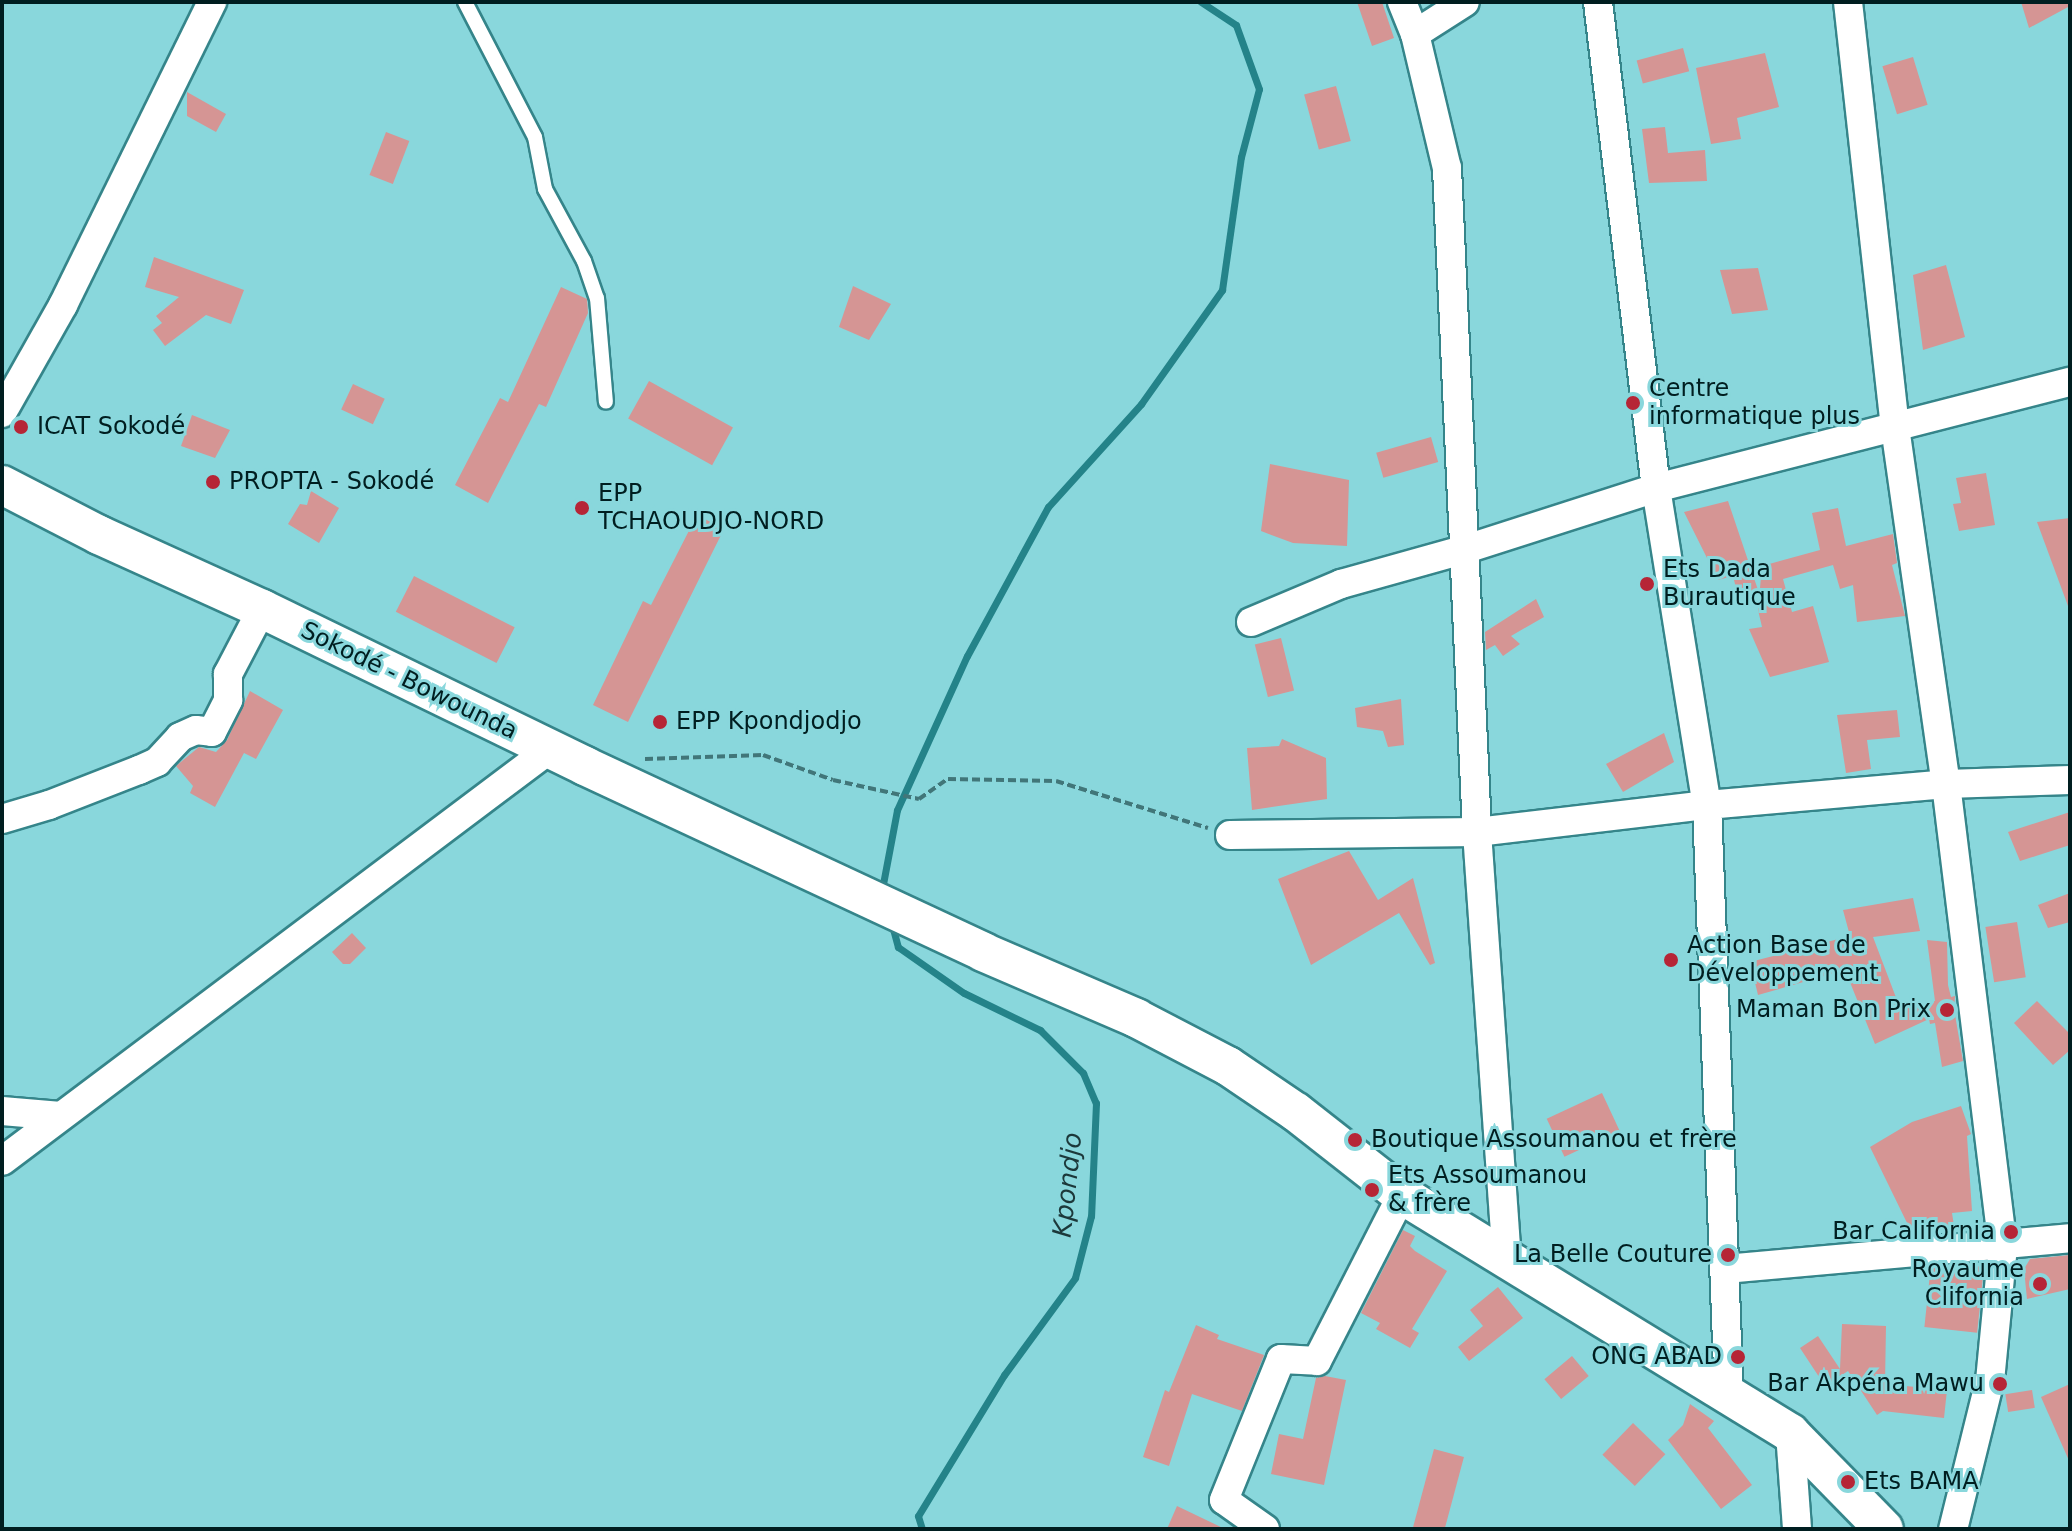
<!DOCTYPE html>
<meta charset="utf-8">
<style>
body{margin:0}
#map{position:relative;width:2072px;height:1531px;overflow:hidden;background:#89d7dc;font-family:"DejaVu Sans",sans-serif}
div>[style]{position:absolute}
[style*='--x']{left:calc(var(--x)*1px);top:calc(var(--y)*1px);width:calc(var(--w)*1px);rotate:calc(var(--a)*1deg)}
.stream>*{height:7px;margin:-3.5px;padding:0 3.5px;transform-origin:3.5px;border-radius:3.5px;background:#248389}
.building>*{inset:0;background:#d59594;transform-origin:0 0}
.path>*{height:4px;margin-top:-2px;transform-origin:0;background:repeating-linear-gradient(90deg,#417679 0 8px,transparent 0 12px)}
.roads{filter:drop-shadow(2px 0 #35858a) drop-shadow(-2px 0 #35858a) drop-shadow(0 2px #35858a) drop-shadow(0 -2px #35858a)}
.service>*{height:14px;margin:-7px;padding:0 7px;transform-origin:7px;border-radius:7px;background:#fff}
.minor>*{height:28px;margin:-14px;padding:0 14px;transform-origin:14px;border-radius:14px;background:#fff}
.secondary>*{height:38px;margin:-19px;padding:0 19px;transform-origin:19px;border-radius:19px;background:#fff}
.dots>*{width:22px;height:22px;translate:-50% -50%;box-sizing:border-box;border:4px solid #89d7dc;border-radius:50%}
span{translate:-50% -50%;white-space:nowrap;text-align:center;line-height:1.15;-webkit-text-stroke:6px #89d7dc;paint-order:stroke}
.poi-label{font-size:24px;color:#001e20}
.left{translate:0 -50%;text-align:left}
.right{translate:-100% -50%;text-align:right}
.street-label{font-size:24px;color:#001e20}
.water-label{font-size:26px;color:#1c383a;font-style:italic}
.frame{position:absolute;inset:0;border:4px solid #001e20;pointer-events:none}
</style>
<div id="map">
<div class="stream">
<div style="--x:885;--y:893;--w:9;--a:-103"></div>
<div style="--x:883;--y:884;--w:75;--a:-79.3"></div>
<div style="--x:897;--y:810;--w:169;--a:-65.6"></div>
<div style="--x:967;--y:656;--w:170;--a:-61.5"></div>
<div style="--x:1048;--y:507;--w:139;--a:-47.9"></div>
<div style="--x:1141;--y:404;--w:140;--a:-54.6"></div>
<div style="--x:1222;--y:290;--w:134;--a:-81.9"></div>
<div style="--x:1241;--y:157;--w:70;--a:-75.2"></div>
<div style="--x:1259;--y:89;--w:68;--a:-109.8"></div>
<div style="--x:1236;--y:25;--w:42;--a:-146.7"></div>
<div style="--x:892;--y:925;--w:23;--a:75"></div>
<div style="--x:898;--y:947;--w:80;--a:34.9"></div>
<div style="--x:964;--y:993;--w:85;--a:26"></div>
<div style="--x:1040;--y:1030;--w:61;--a:45"></div>
<div style="--x:1083;--y:1073;--w:33;--a:67"></div>
<div style="--x:1096;--y:1103;--w:113;--a:92.5"></div>
<div style="--x:1091;--y:1216;--w:64;--a:104.5"></div>
<div style="--x:1075;--y:1278;--w:120;--a:126.2"></div>
<div style="--x:1004;--y:1375;--w:165;--a:121.4"></div>
<div style="--x:918;--y:1516;--w:14;--a:73"></div>
</div>
<div class="building">
<div style="clip-path:polygon(1357px 2px,1382px 2px,1394px 38px,1372px 46px)"></div>
<div style="clip-path:polygon(2021px 2px,2070px 2px,2070px 6px,2029px 28px)"></div>
<div style="left:1683px;top:48px;width:24px;height:48px;rotate:75deg"></div>
<div style="clip-path:polygon(1765px 53px,1779px 107px,1737px 118px,1741px 139px,1711px 144px,1696px 68px)"></div>
<div style="left:1913px;top:57px;width:50px;height:32px;rotate:73deg"></div>
<div style="left:1336px;top:86px;width:57px;height:33px;rotate:75deg"></div>
<div style="clip-path:polygon(187px 92px,226px 114px,216px 132px,187px 116px)"></div>
<div style="clip-path:polygon(1665px 127px,1668px 153px,1705px 150px,1707px 181px,1649px 183px,1642px 129px)"></div>
<div style="left:386px;top:132px;width:25px;height:46px;rotate:21deg"></div>
<div style="clip-path:polygon(154px 257px,244px 290px,231px 324px,206px 315px,165px 346px,153px 330px,162px 323px,156px 316px,179px 297px,145px 287px)"></div>
<div style="clip-path:polygon(1946px 265px,1965px 337px,1923px 350px,1913px 275px)"></div>
<div style="clip-path:polygon(1758px 268px,1768px 310px,1732px 314px,1720px 270px)"></div>
<div style="clip-path:polygon(853px 286px,891px 304px,869px 340px,839px 327px)"></div>
<div style="clip-path:polygon(561px 287px,587px 299px,588px 313px,546px 407px,539px 404px,488px 503px,455px 485px,500px 398px,508px 402px)"></div>
<div style="left:649px;top:381px;width:96px;height:43px;rotate:29deg"></div>
<div style="left:353px;top:384px;width:35px;height:28px;rotate:25deg"></div>
<div style="clip-path:polygon(192px 415px,230px 430px,215px 458px,181px 446px)"></div>
<div style="left:1431px;top:437px;width:26px;height:57px;rotate:74deg"></div>
<div style="clip-path:polygon(1270px 464px,1349px 480px,1347px 546px,1293px 543px,1261px 531px)"></div>
<div style="clip-path:polygon(1986px 473px,1995px 525px,1959px 531px,1953px 504px,1961px 503px,1956px 478px)"></div>
<div style="clip-path:polygon(311px 491px,339px 508px,319px 543px,288px 524px,300px 504px,307px 505px)"></div>
<div style="clip-path:polygon(1728px 501px,1758px 590px,1738px 596px,1733px 576px,1718px 580px,1684px 512px)"></div>
<div style="clip-path:polygon(1838px 508px,1846px 546px,1893px 534px,1897px 563px,1892px 565px,1905px 616px,1857px 622px,1853px 585px,1840px 589px,1833px 565px,1783px 579px,1792px 612px,1813px 606px,1829px 662px,1770px 677px,1749px 629px,1762px 627px,1758px 610px,1762px 566px,1820px 550px,1812px 513px)"></div>
<div style="clip-path:polygon(697px 515px,724px 529px,628px 722px,593px 705px,643px 601px,651px 605px)"></div>
<div style="clip-path:polygon(2070px 518px,2070px 606px,2068px 606px,2037px 522px)"></div>
<div style="left:414px;top:576px;width:113px;height:40px;rotate:27deg"></div>
<div style="clip-path:polygon(1536px 599px,1544px 617px,1511px 636px,1520px 644px,1503px 656px,1495px 645px,1486px 650px,1485px 632px)"></div>
<div style="left:1281px;top:638px;width:54px;height:27px;rotate:76deg"></div>
<div style="clip-path:polygon(250px 691px,283px 710px,256px 759px,244px 753px,215px 807px,190px 793px,193px 786px,176px 766px,199px 747px,216px 752px,227px 740px)"></div>
<div style="clip-path:polygon(1401px 699px,1404px 745px,1388px 747px,1383px 731px,1357px 727px,1355px 708px)"></div>
<div style="clip-path:polygon(1897px 710px,1900px 737px,1867px 740px,1871px 769px,1846px 773px,1837px 715px)"></div>
<div style="clip-path:polygon(1664px 733px,1674px 762px,1623px 792px,1606px 764px)"></div>
<div style="clip-path:polygon(1282px 739px,1326px 758px,1327px 799px,1252px 810px,1247px 748px,1279px 746px)"></div>
<div style="clip-path:polygon(2070px 812px,2070px 845px,2020px 861px,2008px 832px)"></div>
<div style="clip-path:polygon(1349px 851px,1378px 900px,1413px 878px,1435px 963px,1430px 965px,1399px 913px,1311px 965px,1278px 879px)"></div>
<div style="clip-path:polygon(2070px 893px,2070px 922px,2048px 928px,2038px 905px)"></div>
<div style="clip-path:polygon(1913px 898px,1920px 931px,1873px 937px,1900px 1008px,1935px 1001px,1927px 940px,1947px 942px,1948px 985px,1951px 997px,1955px 996px,1954px 1009px,1963px 1061px,1942px 1067px,1935px 1023px,1930px 1024px,1929px 1019px,1875px 1044px,1845px 970px,1758px 995px,1750px 962px,1850px 936px,1843px 910px)"></div>
<div style="left:2017px;top:922px;width:56px;height:32px;rotate:81deg"></div>
<div style="clip-path:polygon(352px 933px,366px 948px,350px 964px,343px 964px,332px 952px)"></div>
<div style="clip-path:polygon(2037px 1001px,2070px 1034px,2070px 1050px,2053px 1065px,2014px 1023px)"></div>
<div style="left:1602px;top:1093px;width:42px;height:61px;rotate:65deg"></div>
<div style="clip-path:polygon(1961px 1106px,1971px 1134px,1967px 1136px,1972px 1211px,1952px 1213px,1954px 1226px,1933px 1229px,1932px 1222px,1909px 1227px,1870px 1147px,1912px 1122px)"></div>
<div style="clip-path:polygon(1403px 1230px,1415px 1236px,1410px 1246px,1415px 1251px,1447px 1271px,1412px 1329px,1419px 1333px,1410px 1348px,1376px 1329px,1380px 1323px,1361px 1313px)"></div>
<div style="clip-path:polygon(2070px 1255px,2070px 1289px,2027px 1299px,2024px 1269px,2030px 1259px)"></div>
<div style="left:1984px;top:1267px;width:66px;height:53px;rotate:96deg"></div>
<div style="clip-path:polygon(1498px 1287px,1523px 1318px,1469px 1361px,1458px 1347px,1483px 1326px,1470px 1310px)"></div>
<div style="clip-path:polygon(1842px 1324px,1886px 1326px,1885px 1384px,1947px 1390px,1944px 1418px,1883px 1411px,1877px 1415px,1848px 1371px,1825px 1386px,1800px 1348px,1818px 1336px,1840px 1369px)"></div>
<div style="clip-path:polygon(1196px 1325px,1219px 1335px,1217px 1339px,1264px 1355px,1242px 1411px,1192px 1394px,1169px 1466px,1143px 1457px,1165px 1390px,1169px 1392px)"></div>
<div style="left:1572px;top:1356px;width:26px;height:36px;rotate:50deg"></div>
<div style="clip-path:polygon(1325px 1376px,1346px 1380px,1324px 1485px,1271px 1474px,1279px 1434px,1303px 1439px,1316px 1378px)"></div>
<div style="clip-path:polygon(2070px 1384px,2070px 1463px,2041px 1397px)"></div>
<div style="left:2032px;top:1390px;width:18px;height:27px;rotate:81deg"></div>
<div style="clip-path:polygon(1690px 1404px,1714px 1421px,1708px 1428px,1752px 1485px,1721px 1509px,1668px 1440px,1683px 1425px)"></div>
<div style="left:1633px;top:1423px;width:45px;height:44px;rotate:44deg"></div>
<div style="left:1434px;top:1449px;width:31px;height:82px;rotate:15deg"></div>
<div style="clip-path:polygon(1177px 1506px,1225px 1529px,1167px 1529px)"></div>
</div>
<div class="path">
<div style="--x:645;--y:759;--w:118;--a:-1.9"></div>
<div style="--x:763;--y:755;--w:74;--a:19.7"></div>
<div style="--x:833;--y:780;--w:88;--a:12.5"></div>
<div style="--x:919;--y:799;--w:35;--a:-35"></div>
<div style="--x:948;--y:779;--w:108;--a:1.1"></div>
<div style="--x:1056;--y:781;--w:159;--a:17.2"></div>
</div>
<div class="roads">
<div class="service">
<div style="--x:465;--y:2;--w:152;--a:62.6"></div>
<div style="--x:535;--y:137;--w:53;--a:79.1"></div>
<div style="--x:545;--y:189;--w:82;--a:61.6"></div>
<div style="--x:584;--y:261;--w:39;--a:71"></div>
<div style="--x:597;--y:298;--w:104;--a:85.1"></div>
</div>
<div class="minor">
<div style="--x:1402;--y:2;--w:35;--a:68"></div>
<div style="--x:1415;--y:34;--w:138;--a:76.6"></div>
<div style="--x:1447;--y:168;--w:665;--a:87.41"></div>
<div style="--x:1477;--y:832;--w:430;--a:86"></div>
<div style="--x:1598;--y:2;--w:489;--a:83.2"></div>
<div style="--x:1656;--y:488;--w:321;--a:80.9"></div>
<div style="--x:1707;--y:805;--w:591;--a:87.87"></div>
<div style="--x:1848;--y:2;--w:428;--a:83.7"></div>
<div style="--x:1895;--y:427;--w:361;--a:81.9"></div>
<div style="--x:1946;--y:784;--w:466;--a:83"></div>
<div style="--x:2003;--y:1246;--w:135;--a:95.5"></div>
<div style="--x:1990;--y:1380;--w:154;--a:103.9"></div>
<div style="--x:1415;--y:34;--w:59;--a:-32.6"></div>
<div style="--x:2;--y:413;--w:124;--a:-60.5"></div>
<div style="--x:63;--y:305;--w:338;--a:-63.8"></div>
<div style="--x:1251;--y:622;--w:98;--a:-22.9"></div>
<div style="--x:1341;--y:584;--w:130;--a:-15.6"></div>
<div style="--x:1466;--y:549;--w:200;--a:-17.8"></div>
<div style="--x:1656;--y:488;--w:427;--a:-14.4"></div>
<div style="--x:2;--y:819;--w:49;--a:-16.6"></div>
<div style="--x:49;--y:805;--w:97;--a:-21.3"></div>
<div style="--x:139;--y:770;--w:20;--a:-24"></div>
<div style="--x:157;--y:762;--w:34;--a:-47"></div>
<div style="--x:180;--y:737;--w:17;--a:-24"></div>
<div style="--x:196;--y:730;--w:16;--a:7"></div>
<div style="--x:212;--y:732;--w:36;--a:-63"></div>
<div style="--x:228;--y:700;--w:26;--a:-90"></div>
<div style="--x:228;--y:674;--w:73;--a:-62.4"></div>
<div style="--x:1230;--y:835;--w:247;--a:-0.7"></div>
<div style="--x:1477;--y:832;--w:232;--a:-6.7"></div>
<div style="--x:1707;--y:805;--w:240;--a:-5"></div>
<div style="--x:1946;--y:784;--w:124;--a:-1.8"></div>
<div style="--x:2;--y:1111;--w:59;--a:4.8"></div>
<div style="--x:2;--y:1161;--w:686;--a:-36.94"></div>
<div style="--x:1725;--y:1269;--w:346;--a:-5.1"></div>
<div style="--x:1790;--y:1433;--w:96;--a:85.8"></div>
<div style="--x:1265;--y:1529;--w:50;--a:-144.7"></div>
<div style="--x:1224;--y:1500;--w:152;--a:-68"></div>
<div style="--x:1281;--y:1359;--w:36;--a:3"></div>
<div style="--x:1317;--y:1361;--w:186;--a:-62.9"></div>
</div>
<div class="secondary">
<div style="--x:2;--y:485;--w:109;--a:27.3"></div>
<div style="--x:99;--y:535;--w:179;--a:24.4"></div>
<div style="--x:262;--y:609;--w:359;--a:25.9"></div>
<div style="--x:585;--y:766;--w:439;--a:25"></div>
<div style="--x:983;--y:952;--w:167;--a:23.3"></div>
<div style="--x:1136;--y:1018;--w:104;--a:27.6"></div>
<div style="--x:1228;--y:1066;--w:82;--a:34.1"></div>
<div style="--x:1296;--y:1112;--w:135;--a:38.1"></div>
<div style="--x:1402;--y:1195;--w:455;--a:31.5"></div>
<div style="--x:1790;--y:1433;--w:134;--a:45.6"></div>
</div>
</div>
<div class="dots">
<div style="left:1633px;top:403px;background:#b62536"></div>
<div style="left:21px;top:427px;background:#b62536"></div>
<div style="left:213px;top:482px;background:#b62536"></div>
<div style="left:582px;top:508px;background:#b62536"></div>
<div style="left:1647px;top:584px;background:#b62536"></div>
<div style="left:660px;top:722px;background:#b62536"></div>
<div style="left:1671px;top:960px;background:#b62536"></div>
<div style="left:1947px;top:1010px;background:#b62536"></div>
<div style="left:1355px;top:1140px;background:#b62536"></div>
<div style="left:1372px;top:1190px;background:#b62536"></div>
<div style="left:2011px;top:1232px;background:#b62536"></div>
<div style="left:1728px;top:1255px;background:#b62536"></div>
<div style="left:2040px;top:1284px;background:#b62536"></div>
<div style="left:1738px;top:1357px;background:#b62536"></div>
<div style="left:2000px;top:1384px;background:#b62536"></div>
<div style="left:1848px;top:1482px;background:#b62536"></div>
</div>
<div class="poi-label">
<span class="left" style="left:1649px;top:403px">Centre<br>informatique plus</span>
<span class="left" style="left:37px;top:427px">ICAT Sokodé</span>
<span class="left" style="left:229px;top:482px">PROPTA - Sokodé</span>
<span class="left" style="left:598px;top:508px">EPP<br>TCHAOUDJO-NORD</span>
<span class="left" style="left:1663px;top:584px">Ets Dada<br>Burautique</span>
<span class="left" style="left:676px;top:722px">EPP Kpondjodjo</span>
<span class="left" style="left:1687px;top:960px">Action Base de<br>Développement</span>
<span class="right" style="left:1931px;top:1010px">Maman Bon Prix</span>
<span class="left" style="left:1371px;top:1140px">Boutique Assoumanou et frère</span>
<span class="left" style="left:1388px;top:1190px">Ets Assoumanou<br>&amp; frère</span>
<span class="right" style="left:1995px;top:1232px">Bar California</span>
<span class="right" style="left:1712px;top:1255px">La Belle Couture</span>
<span class="right" style="left:2024px;top:1284px">Royaume<br>Clifornia</span>
<span class="right" style="left:1722px;top:1357px">ONG ABAD</span>
<span class="right" style="left:1984px;top:1384px">Bar Akpéna Mawu</span>
<span class="left" style="left:1864px;top:1482px">Ets BAMA</span>
</div>
<div class="street-label">
<span style="left:409px;top:681px;rotate:26deg">Sokodé - Bowounda</span>
</div>
<div class="water-label">
<span style="left:1068px;top:1185px;rotate:-84deg">Kpondjo</span>
</div>
<div class="frame"></div>
</div>
